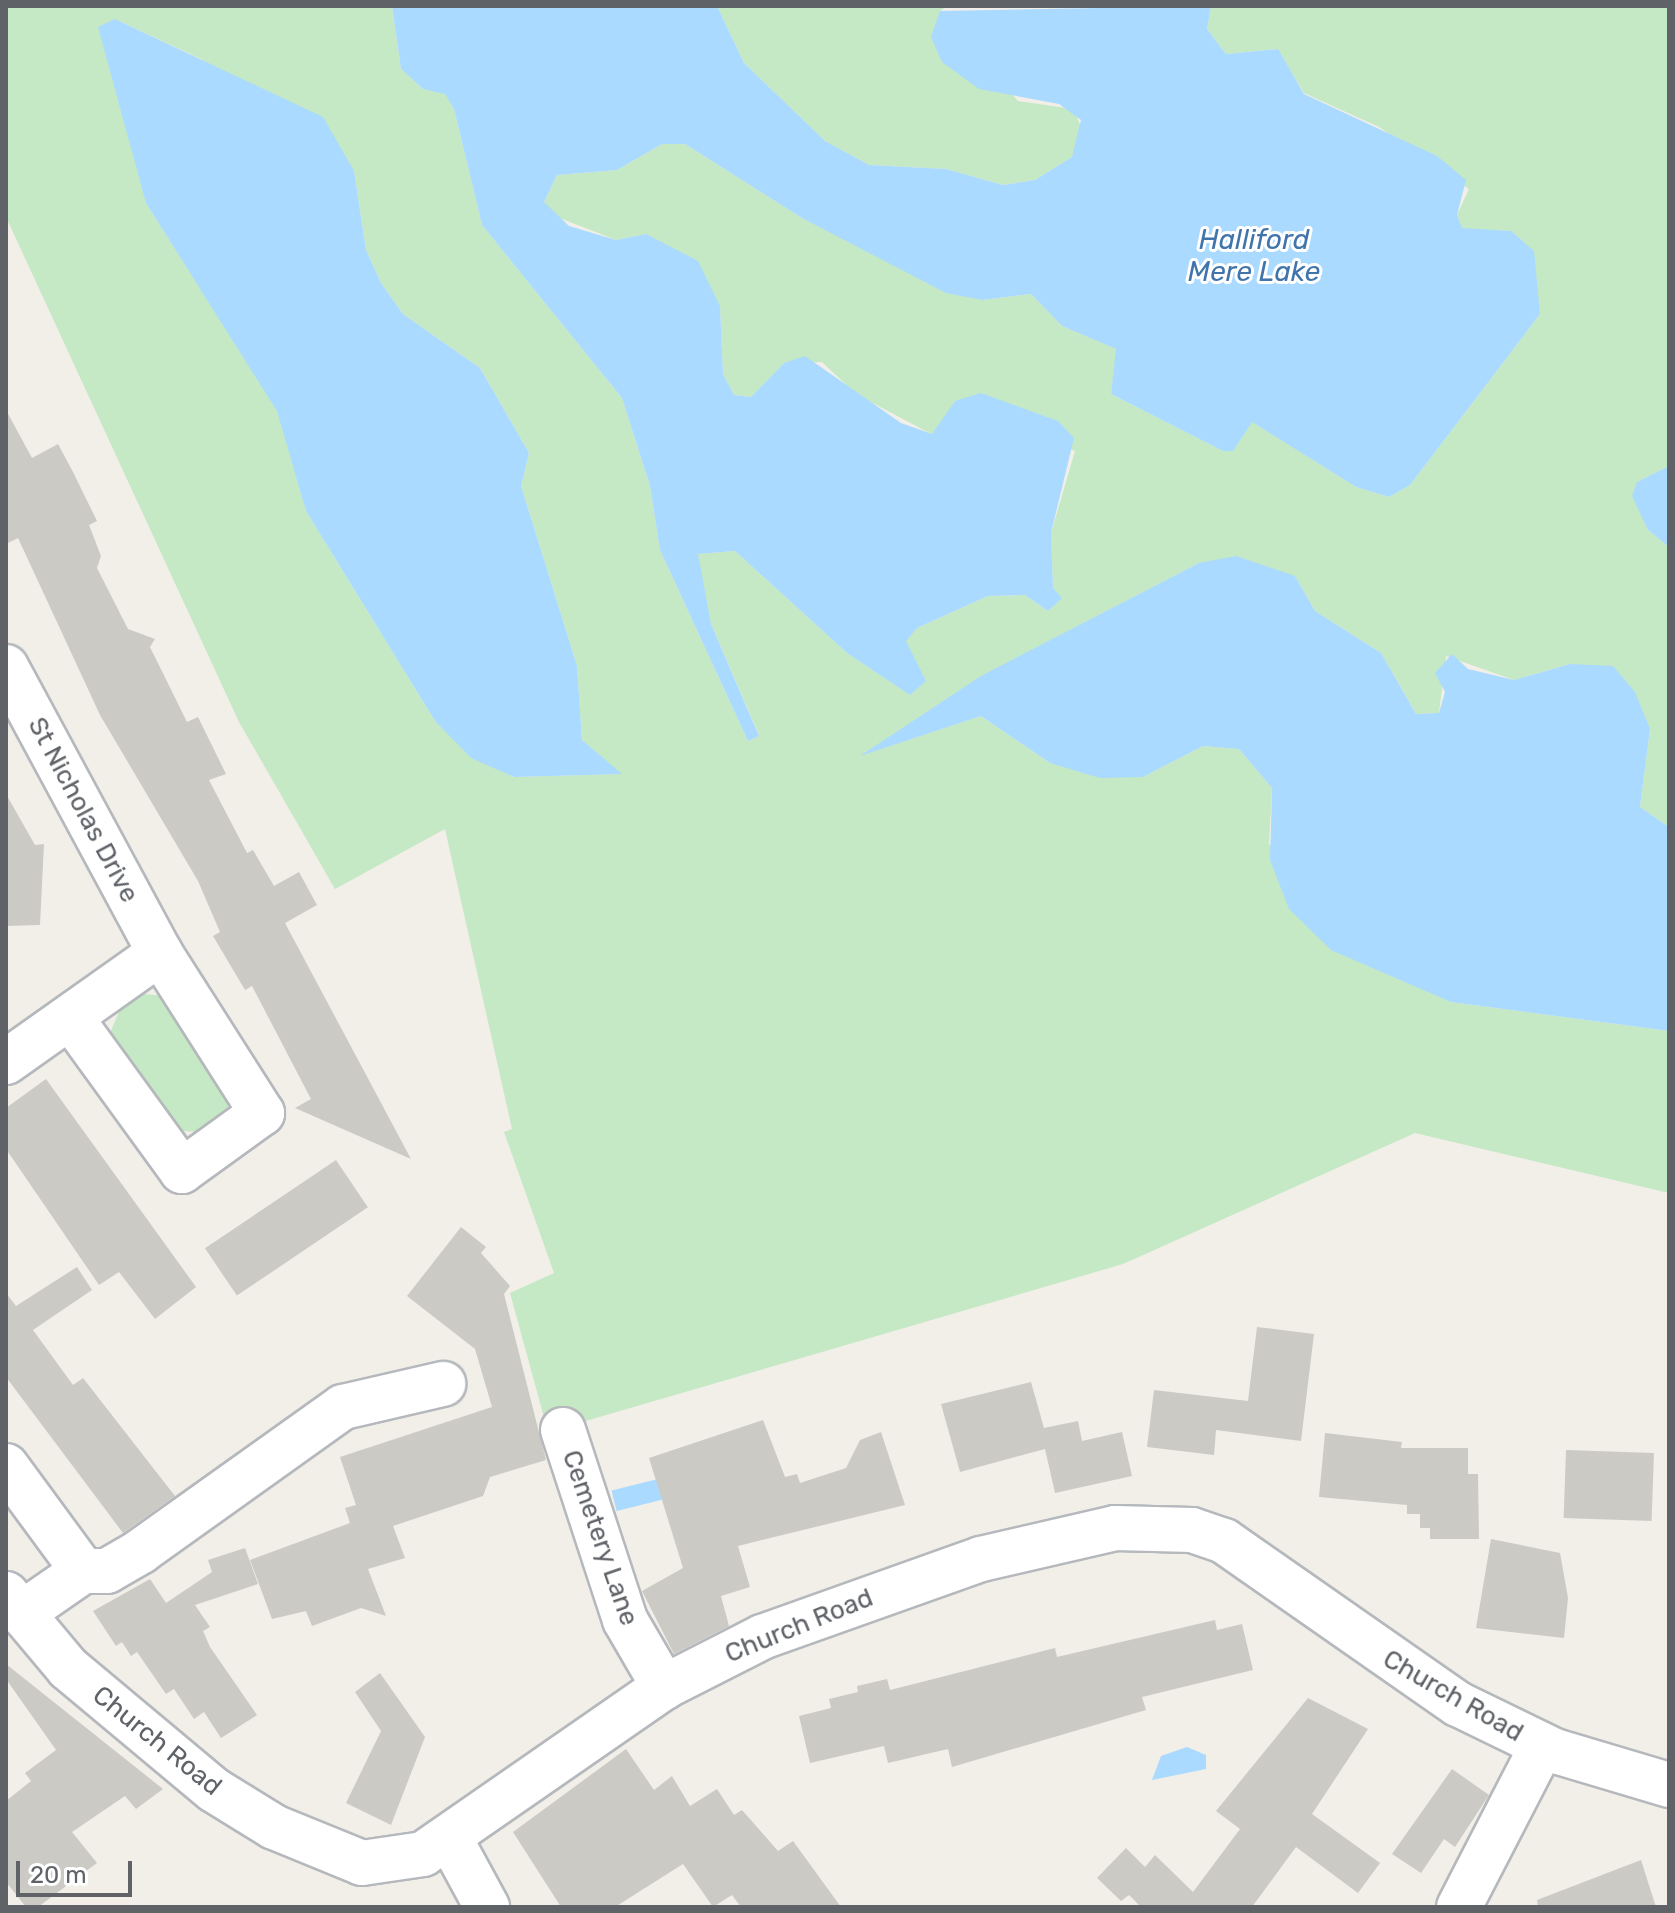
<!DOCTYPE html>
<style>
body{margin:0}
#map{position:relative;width:1675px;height:1913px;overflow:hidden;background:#f1efe8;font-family:Rubik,sans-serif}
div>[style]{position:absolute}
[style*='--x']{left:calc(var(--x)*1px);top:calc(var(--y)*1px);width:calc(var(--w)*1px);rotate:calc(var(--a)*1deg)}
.green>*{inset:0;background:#c5e8c5}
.water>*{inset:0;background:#aadaff;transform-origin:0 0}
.building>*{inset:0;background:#cccac5;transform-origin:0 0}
.roads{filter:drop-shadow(2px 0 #b5b8bc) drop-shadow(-2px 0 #b5b8bc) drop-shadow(0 2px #b5b8bc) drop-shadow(0 -2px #b5b8bc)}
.minor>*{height:44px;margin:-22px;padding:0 22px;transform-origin:22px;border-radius:22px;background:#fff}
span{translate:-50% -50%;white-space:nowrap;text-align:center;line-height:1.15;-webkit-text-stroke:6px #fff;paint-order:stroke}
.street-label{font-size:26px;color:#5f6368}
.water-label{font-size:28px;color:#4174aa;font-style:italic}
.frame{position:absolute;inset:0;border:8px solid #5f6368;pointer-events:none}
.scale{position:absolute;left:16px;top:1861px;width:116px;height:36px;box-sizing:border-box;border:4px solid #5f6368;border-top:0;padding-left:10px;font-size:24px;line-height:28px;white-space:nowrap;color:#5f6368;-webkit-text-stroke:6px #fff;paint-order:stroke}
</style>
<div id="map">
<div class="green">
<div style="clip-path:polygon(evenodd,6px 6px,392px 6px,401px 69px,423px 89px,445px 93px,454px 109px,482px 225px,622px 398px,650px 486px,660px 550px,748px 741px,759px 735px,711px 624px,697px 554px,735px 551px,847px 653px,910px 694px,905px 641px,917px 628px,988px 596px,1025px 595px,1048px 611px,1061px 598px,1053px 588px,1051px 533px,1075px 451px,955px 401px,933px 435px,856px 394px,822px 362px,784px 363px,751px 397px,734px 395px,723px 374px,720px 306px,646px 234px,616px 240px,552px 215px,544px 202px,557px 175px,617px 170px,662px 144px,685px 144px,802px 218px,982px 300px,1031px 294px,1062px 326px,1117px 349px,1111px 394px,1223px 451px,1233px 451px,1251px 421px,1356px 487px,1389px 497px,1410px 485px,1540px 314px,1511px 231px,1462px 229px,1457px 215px,1469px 189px,1379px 127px,1304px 93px,1277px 49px,1226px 54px,1207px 29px,1211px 6px,1669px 6px,1669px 466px,1637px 482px,1648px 530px,1669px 547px,1669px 827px,1640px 807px,1650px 729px,1570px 664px,1514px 680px,1446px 656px,1439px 713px,1416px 714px,1381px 653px,1315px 611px,1295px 576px,1199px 563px,982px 676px,865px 754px,981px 716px,1050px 763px,1143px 777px,1203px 746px,1239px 749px,1272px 788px,1269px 844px,1451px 1002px,1669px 1031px,1669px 1193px,1415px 1133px,1123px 1264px,548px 1432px,510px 1293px,554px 1273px,504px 1132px,512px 1129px,445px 829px,335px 889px,239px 722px,6px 217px,6px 6px,115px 19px,201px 59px,354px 171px,366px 250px,381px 283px,403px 314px,480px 368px,529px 453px,521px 486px,577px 666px,582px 740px,620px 774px,513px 777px,435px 721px,306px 511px,278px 411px,146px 203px,115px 19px)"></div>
<div style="clip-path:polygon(717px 6px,947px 6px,940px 11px,1018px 101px,1073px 109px,1084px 133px,1072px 157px,1035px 180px,1003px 185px,946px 169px,869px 165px,825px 141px,744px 63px)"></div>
<div style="clip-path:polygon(143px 994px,169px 996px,232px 1095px,224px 1118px,204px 1132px,180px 1131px,119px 1056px,111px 1031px,121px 1007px)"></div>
</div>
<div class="water">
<div style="clip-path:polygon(392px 6px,717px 6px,744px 63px,825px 141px,869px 165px,946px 169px,1003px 185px,1035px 180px,1072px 157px,1081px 120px,1059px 104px,979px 89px,942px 62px,931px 37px,940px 11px,1211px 6px,1207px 29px,1226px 54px,1278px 49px,1304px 94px,1437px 156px,1466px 180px,1457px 215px,1462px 228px,1511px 231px,1534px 251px,1540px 314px,1410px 485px,1389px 497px,1356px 487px,1252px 422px,1233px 451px,1223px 451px,1111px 394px,1116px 349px,1062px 326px,1031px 294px,982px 300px,946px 293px,802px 218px,685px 144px,662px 144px,617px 170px,557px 175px,544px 202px,569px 226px,616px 240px,646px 234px,698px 261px,720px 306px,723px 374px,734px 395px,751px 397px,784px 363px,805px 356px,901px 423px,932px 434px,955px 401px,981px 393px,1058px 421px,1074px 438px,1051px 533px,1053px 588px,1062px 598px,1048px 611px,1025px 595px,988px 596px,917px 628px,906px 641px,926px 681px,910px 695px,847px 653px,735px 551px,698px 554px,711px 624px,759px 736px,748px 741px,660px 550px,650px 486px,622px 398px,482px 225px,454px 109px,445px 94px,423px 89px,401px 69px)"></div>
<div style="clip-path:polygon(115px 19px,323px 117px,354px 171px,366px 250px,381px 283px,403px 314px,480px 368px,529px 453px,521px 486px,577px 666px,582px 740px,622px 774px,514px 777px,471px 758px,435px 721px,306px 511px,277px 411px,146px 203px,98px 27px)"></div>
<div style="clip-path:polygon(1669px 466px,1669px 547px,1648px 530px,1632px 496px,1637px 482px)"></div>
<div style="clip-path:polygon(1236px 556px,1295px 576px,1315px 611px,1381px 653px,1416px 714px,1439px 713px,1445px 692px,1435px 673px,1452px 654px,1468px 669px,1514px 680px,1570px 664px,1613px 666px,1635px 692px,1650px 729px,1640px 807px,1669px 827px,1669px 1031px,1451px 1002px,1331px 950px,1289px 909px,1270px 860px,1272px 788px,1239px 749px,1203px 746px,1143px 777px,1100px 778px,1050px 763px,981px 716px,860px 756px,981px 676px,1199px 563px)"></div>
<div style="left:662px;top:1478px;width:21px;height:52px;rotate:76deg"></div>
<div style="clip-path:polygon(1187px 1747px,1206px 1755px,1206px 1769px,1152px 1780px,1161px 1756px)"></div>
</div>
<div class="building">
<div style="clip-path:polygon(6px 410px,32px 458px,58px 444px,73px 472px,97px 521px,89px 525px,101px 556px,97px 568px,128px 629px,155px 639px,150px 647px,187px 722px,198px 717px,226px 774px,209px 780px,247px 853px,253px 850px,274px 886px,299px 872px,317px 905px,285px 923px,411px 1159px,295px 1108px,311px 1099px,252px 986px,245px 990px,213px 936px,220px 932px,198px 881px,100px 715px,18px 538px,6px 544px)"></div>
<div style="clip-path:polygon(6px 794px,35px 845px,44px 844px,40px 925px,6px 926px)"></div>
<div style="clip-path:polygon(46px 1079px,196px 1287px,155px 1319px,119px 1272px,99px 1285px,6px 1149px,6px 1108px)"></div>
<div style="left:336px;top:1160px;width:57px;height:158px;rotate:56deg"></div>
<div style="clip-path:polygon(461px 1227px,486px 1247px,481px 1253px,510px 1286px,504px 1294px,546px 1460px,490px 1477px,483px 1496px,393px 1526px,405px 1558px,368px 1569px,386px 1616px,361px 1608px,312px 1626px,306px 1611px,272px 1619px,250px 1560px,350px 1523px,345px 1508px,356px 1505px,340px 1457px,492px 1407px,475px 1349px,407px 1296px)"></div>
<div style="clip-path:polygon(77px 1267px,92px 1290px,33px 1330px,73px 1385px,83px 1378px,175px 1496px,123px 1533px,6px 1377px,6px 1293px,16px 1306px)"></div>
<div style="clip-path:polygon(1257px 1327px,1314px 1334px,1301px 1441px,1216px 1430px,1214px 1455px,1147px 1447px,1154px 1390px,1248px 1401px)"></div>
<div style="clip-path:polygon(1031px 1382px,1044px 1428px,1078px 1421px,1082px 1441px,1122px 1432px,1132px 1476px,1055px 1493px,1045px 1449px,960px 1472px,941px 1404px)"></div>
<div style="clip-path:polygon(763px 1420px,785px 1477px,797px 1474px,800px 1483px,846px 1468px,860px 1440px,881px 1432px,905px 1505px,738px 1546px,750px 1587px,721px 1596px,729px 1626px,674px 1654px,642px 1591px,683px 1568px,649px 1458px)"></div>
<div style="clip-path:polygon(1325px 1433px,1402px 1442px,1401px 1448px,1468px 1448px,1468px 1474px,1478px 1474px,1479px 1539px,1430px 1539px,1430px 1528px,1420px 1528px,1420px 1514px,1407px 1514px,1407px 1505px,1319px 1497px)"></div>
<div style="left:1566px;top:1450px;width:88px;height:68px;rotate:2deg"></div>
<div style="clip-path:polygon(1491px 1539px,1560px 1553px,1568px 1598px,1564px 1638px,1476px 1628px)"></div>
<div style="clip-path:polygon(245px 1548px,258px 1584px,195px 1605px,210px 1627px,203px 1631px,210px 1647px,257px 1715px,221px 1738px,204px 1712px,194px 1719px,174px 1689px,166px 1694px,137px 1652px,131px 1656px,122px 1642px,116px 1646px,93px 1611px,150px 1579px,166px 1603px,212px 1572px,208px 1560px)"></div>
<div style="clip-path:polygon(1215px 1620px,1217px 1630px,1242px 1624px,1253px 1670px,1142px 1697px,1146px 1710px,952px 1767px,948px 1749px,888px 1763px,884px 1746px,810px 1763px,799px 1716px,831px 1708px,829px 1699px,858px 1692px,857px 1686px,887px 1679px,890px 1690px,1055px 1648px,1057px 1657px)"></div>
<div style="clip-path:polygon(6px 1664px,163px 1789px,136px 1809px,125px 1796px,72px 1832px,97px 1863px,38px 1907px,26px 1907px,6px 1882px,6px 1801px,31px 1781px,25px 1773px,56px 1750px,6px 1679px)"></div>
<div style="clip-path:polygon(380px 1673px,425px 1737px,391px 1825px,346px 1803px,381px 1731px,355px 1692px)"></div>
<div style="clip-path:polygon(1308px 1698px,1368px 1729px,1312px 1814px,1380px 1863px,1358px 1893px,1296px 1847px,1252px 1907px,1141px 1907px,1129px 1895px,1121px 1901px,1097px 1878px,1126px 1848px,1145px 1867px,1155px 1855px,1193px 1892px,1240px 1829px,1216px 1811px)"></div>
<div style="clip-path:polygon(626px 1749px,654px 1790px,672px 1776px,690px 1806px,717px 1789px,734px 1815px,742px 1810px,778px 1851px,793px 1841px,841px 1907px,741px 1907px,732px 1895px,713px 1907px,683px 1864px,615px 1907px,561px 1907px,513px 1832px)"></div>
<div style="clip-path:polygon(1452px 1769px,1489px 1795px,1455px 1847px,1444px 1839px,1421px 1873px,1392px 1854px)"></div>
<div style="clip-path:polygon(1641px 1860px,1656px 1907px,1538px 1907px,1537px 1900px)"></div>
</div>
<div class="roads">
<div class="minor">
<div style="--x:6;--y:667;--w:325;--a:61.7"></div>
<div style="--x:160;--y:953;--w:190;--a:57.5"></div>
<div style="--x:262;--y:1113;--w:99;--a:144.1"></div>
<div style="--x:182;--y:1171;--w:190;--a:-126"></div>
<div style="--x:6;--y:1062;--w:189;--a:-35.3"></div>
<div style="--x:563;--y:1430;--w:200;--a:71.9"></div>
<div style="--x:625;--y:1620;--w:78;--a:59.8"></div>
<div style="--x:6;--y:1466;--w:130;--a:53.7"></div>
<div style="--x:83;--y:1571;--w:75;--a:145.3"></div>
<div style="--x:83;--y:1571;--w:24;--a:0"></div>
<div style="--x:107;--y:1571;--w:39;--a:-30"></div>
<div style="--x:141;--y:1551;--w:248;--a:-35.5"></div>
<div style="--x:343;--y:1407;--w:103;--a:-13"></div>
<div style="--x:6;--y:1594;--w:97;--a:50"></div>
<div style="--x:68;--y:1668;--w:190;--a:39.9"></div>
<div style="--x:214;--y:1790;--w:70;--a:31.7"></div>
<div style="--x:274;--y:1827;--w:95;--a:22.2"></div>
<div style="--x:362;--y:1863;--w:62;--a:-8.4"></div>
<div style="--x:423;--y:1854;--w:293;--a:-34.7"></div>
<div style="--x:664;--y:1687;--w:110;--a:-27"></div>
<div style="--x:762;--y:1637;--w:232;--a:-19.6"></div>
<div style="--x:981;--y:1559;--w:138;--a:-13"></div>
<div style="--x:1115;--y:1528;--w:77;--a:1.5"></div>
<div style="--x:1192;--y:1530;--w:34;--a:19"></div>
<div style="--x:1224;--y:1541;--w:285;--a:34.9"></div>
<div style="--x:1458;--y:1704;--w:108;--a:25.9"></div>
<div style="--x:1555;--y:1751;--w:119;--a:16.6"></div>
<div style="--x:449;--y:1837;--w:80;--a:61.5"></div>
<div style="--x:1459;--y:1907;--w:181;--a:-62.7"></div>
</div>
</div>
<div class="street-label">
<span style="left:83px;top:810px;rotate:62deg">St Nicholas Drive</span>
<span style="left:600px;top:1538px;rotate:71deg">Cemetery Lane</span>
<span style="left:799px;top:1626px;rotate:-22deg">Church Road</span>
<span style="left:1453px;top:1696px;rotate:30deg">Church Road</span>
<span style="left:157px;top:1741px;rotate:39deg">Church Road</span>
</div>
<div class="water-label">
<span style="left:1254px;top:256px">Halliford<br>Mere Lake</span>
</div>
<div class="frame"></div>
<div class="scale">20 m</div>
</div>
